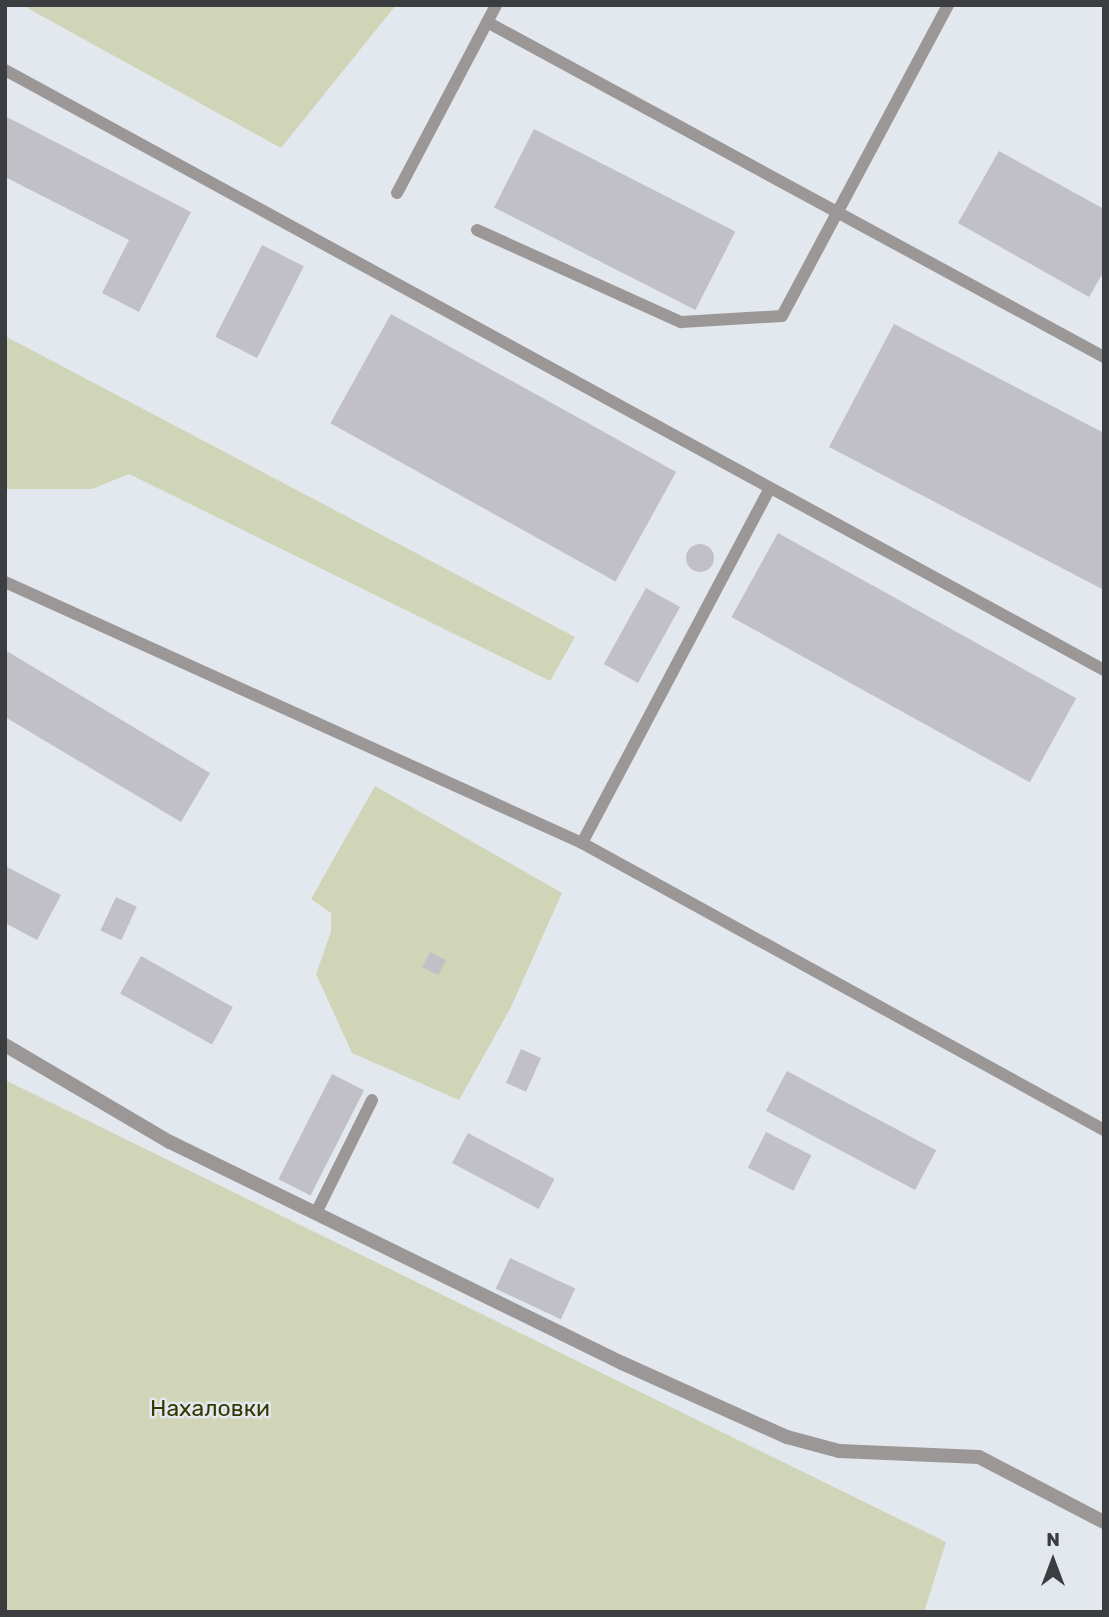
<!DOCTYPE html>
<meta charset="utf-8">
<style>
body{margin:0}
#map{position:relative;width:1109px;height:1617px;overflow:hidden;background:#e3e8ee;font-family:Rubik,sans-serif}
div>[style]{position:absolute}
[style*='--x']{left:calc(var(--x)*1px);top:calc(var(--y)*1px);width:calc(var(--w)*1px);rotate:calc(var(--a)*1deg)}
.green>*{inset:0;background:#d0d5b8}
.building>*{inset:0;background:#c2c0c7;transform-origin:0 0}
.round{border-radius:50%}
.service>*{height:12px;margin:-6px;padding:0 6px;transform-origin:6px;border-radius:6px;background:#9b9797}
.minor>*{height:14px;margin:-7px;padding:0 7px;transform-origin:7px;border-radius:7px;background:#9b9797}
span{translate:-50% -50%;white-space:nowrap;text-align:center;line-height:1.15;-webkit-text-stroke:5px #e3e8ee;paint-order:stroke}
.park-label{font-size:23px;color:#343801}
.frame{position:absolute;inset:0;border:7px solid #3b3d40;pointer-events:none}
.north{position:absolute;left:1018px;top:1526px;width:70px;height:70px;-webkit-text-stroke:5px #e3e8ee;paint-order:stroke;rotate:0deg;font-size:19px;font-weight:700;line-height:28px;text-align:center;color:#3b3d40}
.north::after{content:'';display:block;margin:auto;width:24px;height:32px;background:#3b3d40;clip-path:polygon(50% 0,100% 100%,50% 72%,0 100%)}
</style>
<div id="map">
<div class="green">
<div style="clip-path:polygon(22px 5px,396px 5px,281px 148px)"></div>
<div style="clip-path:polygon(5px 336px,575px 637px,550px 681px,129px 474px,92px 489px,5px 489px)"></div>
<div style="clip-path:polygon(375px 786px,562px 893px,510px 1009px,459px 1100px,352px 1053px,316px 974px,331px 932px,331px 913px,311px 899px)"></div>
<div style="clip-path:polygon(5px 1080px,946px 1542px,924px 1612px,5px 1612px)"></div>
</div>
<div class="building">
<div style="clip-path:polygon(5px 116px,191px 212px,139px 312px,102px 293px,129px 240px,5px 177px)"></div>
<div style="left:534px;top:129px;width:226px;height:88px;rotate:27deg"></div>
<div style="clip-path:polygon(999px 151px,1104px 209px,1104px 271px,1089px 297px,958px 223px)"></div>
<div style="left:262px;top:245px;width:47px;height:103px;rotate:27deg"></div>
<div style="left:391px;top:314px;width:326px;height:125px;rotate:29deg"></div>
<div style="clip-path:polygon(894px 324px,1104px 433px,1104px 590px,829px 447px)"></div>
<div style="left:778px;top:533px;width:341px;height:96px;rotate:29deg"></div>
<div class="round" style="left:686px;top:544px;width:28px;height:28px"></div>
<div style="left:646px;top:588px;width:39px;height:87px;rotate:29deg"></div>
<div style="clip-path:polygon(5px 650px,210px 773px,181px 822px,5px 717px)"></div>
<div style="clip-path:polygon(5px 866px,61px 895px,37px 940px,5px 923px)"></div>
<div style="left:116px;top:897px;width:23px;height:37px;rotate:25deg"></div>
<div style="left:430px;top:952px;width:18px;height:17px;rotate:27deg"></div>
<div style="left:141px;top:956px;width:105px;height:43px;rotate:29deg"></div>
<div style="left:521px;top:1049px;width:22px;height:37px;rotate:24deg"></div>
<div style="left:787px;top:1071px;width:169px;height:45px;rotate:28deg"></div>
<div style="left:332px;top:1074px;width:36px;height:118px;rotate:27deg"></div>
<div style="left:766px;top:1132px;width:51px;height:40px;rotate:27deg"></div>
<div style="left:468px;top:1133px;width:98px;height:34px;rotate:28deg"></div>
<div style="left:510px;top:1258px;width:72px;height:34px;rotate:25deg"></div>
</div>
<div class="service">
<div style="--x:487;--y:22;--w:702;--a:28.5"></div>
<div style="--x:5;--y:70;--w:1252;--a:28.63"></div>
<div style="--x:397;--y:193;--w:212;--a:-62.2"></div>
<div style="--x:477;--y:230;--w:224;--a:24.3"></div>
<div style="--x:681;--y:322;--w:101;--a:-3.4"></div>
<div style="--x:782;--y:316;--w:353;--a:-61.9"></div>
<div style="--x:5;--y:582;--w:633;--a:24.34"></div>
<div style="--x:582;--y:843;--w:596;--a:28.8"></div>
<div style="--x:582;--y:843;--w:402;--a:-62.1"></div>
<div style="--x:316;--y:1213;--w:126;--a:-63.6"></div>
</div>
<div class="minor">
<div style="--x:5;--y:1045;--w:191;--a:30.5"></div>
<div style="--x:170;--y:1142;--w:503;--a:26.06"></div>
<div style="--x:622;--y:1363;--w:181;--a:24.2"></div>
<div style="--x:787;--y:1437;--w:54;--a:15.1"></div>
<div style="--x:839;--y:1451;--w:140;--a:2.5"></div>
<div style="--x:979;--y:1457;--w:141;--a:27.5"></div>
</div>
<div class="park-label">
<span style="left:210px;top:1408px">Нахаловки</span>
</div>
<div class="frame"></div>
<div class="north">N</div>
</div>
